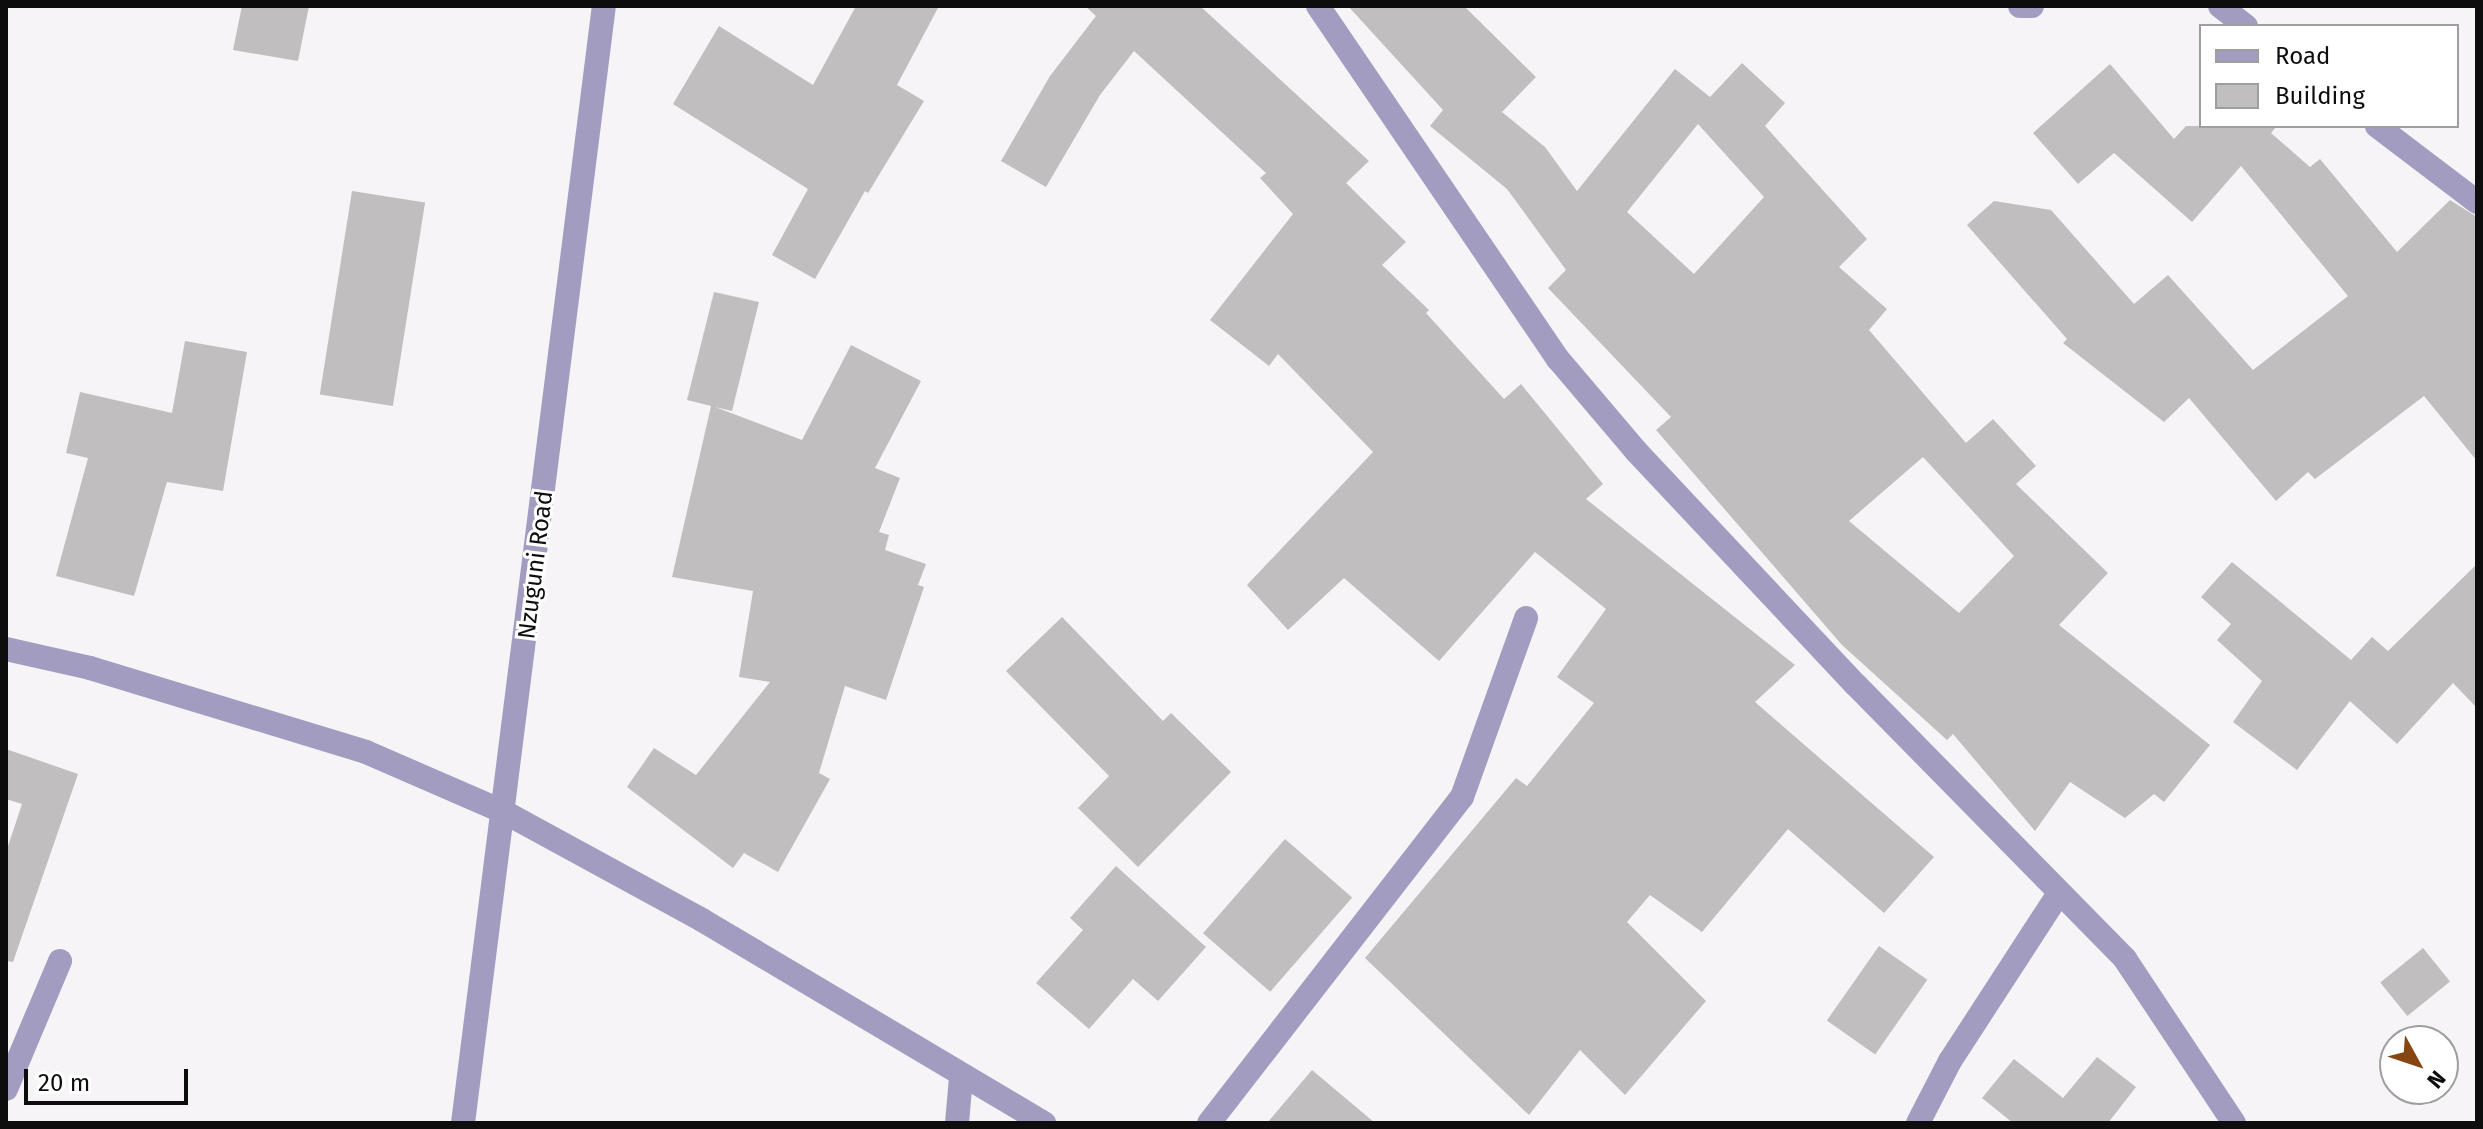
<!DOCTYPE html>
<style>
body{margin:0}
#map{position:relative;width:2483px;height:1129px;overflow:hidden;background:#f6f4f7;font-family:"Fira Sans",sans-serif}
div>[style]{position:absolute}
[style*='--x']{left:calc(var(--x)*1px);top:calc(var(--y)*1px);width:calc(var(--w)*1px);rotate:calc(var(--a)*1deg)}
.building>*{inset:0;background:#c1bec0;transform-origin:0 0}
.street>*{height:24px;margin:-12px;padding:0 12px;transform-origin:12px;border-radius:12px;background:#a39cc1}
span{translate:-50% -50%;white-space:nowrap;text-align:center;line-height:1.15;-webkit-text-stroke:6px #fff;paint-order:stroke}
.street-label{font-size:24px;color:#0e0d0e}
.frame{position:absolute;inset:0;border:8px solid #0e0d0e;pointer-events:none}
.legend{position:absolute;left:2199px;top:24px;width:260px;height:104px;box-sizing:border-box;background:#fff;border:2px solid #9f9e9f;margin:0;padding:10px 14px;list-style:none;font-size:24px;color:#0e0d0e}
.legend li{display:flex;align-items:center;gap:16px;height:40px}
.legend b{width:40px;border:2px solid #9f9e9f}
.north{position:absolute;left:2379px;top:1025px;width:80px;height:80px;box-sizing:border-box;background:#fff;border:2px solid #9f9e9f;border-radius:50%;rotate:130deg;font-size:22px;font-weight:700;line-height:32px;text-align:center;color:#0e0d0e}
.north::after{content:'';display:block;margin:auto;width:28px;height:36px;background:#874511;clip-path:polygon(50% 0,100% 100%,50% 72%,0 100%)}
.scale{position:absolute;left:24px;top:1069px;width:164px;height:36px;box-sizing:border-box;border:4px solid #0e0d0e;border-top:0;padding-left:10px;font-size:24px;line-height:28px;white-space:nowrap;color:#0e0d0e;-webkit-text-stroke:6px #fff;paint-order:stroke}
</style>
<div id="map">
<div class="building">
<div style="clip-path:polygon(242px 6px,309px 6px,298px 61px,233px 50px)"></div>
<div style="clip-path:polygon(856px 6px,939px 6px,897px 85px,924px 101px,868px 193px,865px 191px,815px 279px,772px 255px,808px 189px,673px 104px,719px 26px,813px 85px)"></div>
<div style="clip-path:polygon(1085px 6px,1200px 6px,1369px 161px,1346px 183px,1406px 242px,1382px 265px,1429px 310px,1426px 313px,1504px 399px,1521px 384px,1603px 484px,1586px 499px,1795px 665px,1755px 702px,1934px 857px,1884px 913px,1788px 829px,1702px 932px,1650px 895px,1627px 922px,1706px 1001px,1625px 1095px,1580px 1050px,1529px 1115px,1365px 958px,1516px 778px,1527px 786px,1594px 703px,1557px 677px,1606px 609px,1535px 552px,1439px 661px,1344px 578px,1288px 630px,1247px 585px,1373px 452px,1278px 354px,1269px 366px,1210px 320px,1293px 214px,1260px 178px,1266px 173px,1134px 51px,1100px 95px,1046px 187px,1001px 161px,1050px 76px,1096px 16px)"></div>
<div style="clip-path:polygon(evenodd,1348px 6px,1464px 6px,1536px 77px,1502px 112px,1545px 147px,1577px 191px,1675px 69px,1710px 97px,1742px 63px,1785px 103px,1765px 126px,1867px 239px,1839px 267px,1887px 309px,1869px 330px,1966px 443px,1993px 419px,2036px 466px,2016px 484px,2108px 573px,2059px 625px,2210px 745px,2164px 802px,2154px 794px,2125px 818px,2070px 782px,2035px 831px,1953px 734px,1947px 740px,1842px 645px,1656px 430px,1671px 417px,1548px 288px,1566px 270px,1507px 189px,1430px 126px,1443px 110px,1348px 6px,1698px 124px,1764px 197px,1694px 274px,1627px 212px,1698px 124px,1348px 6px,1923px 457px,2014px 556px,1959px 613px,1849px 521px,1923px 457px)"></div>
<div style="clip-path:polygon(2110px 64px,2174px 139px,2186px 126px,2277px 126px,2271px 133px,2310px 167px,2320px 159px,2397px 252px,2450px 200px,2477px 217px,2477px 461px,2424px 396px,2315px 479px,2308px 472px,2276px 501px,2189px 398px,2164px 422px,2063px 343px,2067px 339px,1967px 225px,1994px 201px,2051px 210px,2134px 304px,2168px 275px,2253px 370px,2348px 296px,2241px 166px,2192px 222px,2114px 153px,2078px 184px,2033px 133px)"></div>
<div style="left:352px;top:191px;width:74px;height:206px;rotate:9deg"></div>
<div style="clip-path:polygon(714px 292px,759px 302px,732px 411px,715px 407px,802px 440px,851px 345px,921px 381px,875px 468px,900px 478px,879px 532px,889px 535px,885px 550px,926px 564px,918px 585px,924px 587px,886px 700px,845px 686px,819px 773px,830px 779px,778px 872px,744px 853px,733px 868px,627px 787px,654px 748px,696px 775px,770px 682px,739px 677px,753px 591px,672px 577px,711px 406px,687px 400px)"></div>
<div style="clip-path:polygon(185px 341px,247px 352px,223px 491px,167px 482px,134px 596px,56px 576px,88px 458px,66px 453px,80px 392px,172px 413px)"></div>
<div style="clip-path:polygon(2232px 562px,2351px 660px,2372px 637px,2388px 651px,2477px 564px,2477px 708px,2453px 683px,2397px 744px,2350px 701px,2297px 770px,2233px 722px,2262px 681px,2217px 640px,2231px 624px,2201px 597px)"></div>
<div style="clip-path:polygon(1062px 617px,1163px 721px,1171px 713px,1231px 772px,1138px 867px,1078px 808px,1109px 776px,1006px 671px)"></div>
<div style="clip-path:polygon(6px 749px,78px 774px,13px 962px,6px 961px,6px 852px,22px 804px,6px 799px)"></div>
<div style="left:1285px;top:839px;width:89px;height:125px;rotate:41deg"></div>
<div style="clip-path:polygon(1116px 866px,1206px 947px,1158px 1001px,1133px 979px,1089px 1029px,1036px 983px,1083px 930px,1070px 918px)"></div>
<div style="left:1879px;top:946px;width:59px;height:91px;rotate:35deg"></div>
<div style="left:2423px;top:948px;width:43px;height:55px;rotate:51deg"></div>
<div style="clip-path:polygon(2097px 1057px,2136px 1087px,2108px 1123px,2013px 1123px,1982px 1098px,2014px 1059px,2063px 1098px)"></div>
<div style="clip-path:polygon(1312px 1070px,1375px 1123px,1267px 1123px)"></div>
</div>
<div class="street">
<div style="--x:1318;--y:6;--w:427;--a:55.8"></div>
<div style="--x:1558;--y:359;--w:121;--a:49.7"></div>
<div style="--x:1636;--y:451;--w:321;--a:46.8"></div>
<div style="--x:1856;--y:685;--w:384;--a:45.5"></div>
<div style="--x:2125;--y:959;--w:197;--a:56.4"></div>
<div style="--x:2020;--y:6;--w:12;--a:0"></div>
<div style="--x:2220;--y:6;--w:33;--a:38"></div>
<div style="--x:2377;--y:126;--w:126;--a:37.2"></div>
<div style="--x:6;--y:649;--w:86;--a:12.7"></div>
<div style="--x:90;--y:668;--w:288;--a:16.9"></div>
<div style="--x:366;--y:752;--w:153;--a:23.5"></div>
<div style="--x:506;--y:813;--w:223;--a:28.6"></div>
<div style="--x:702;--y:920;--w:398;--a:30.7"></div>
<div style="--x:6;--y:1089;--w:139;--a:-67.1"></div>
<div style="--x:463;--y:1123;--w:1126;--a:-82.81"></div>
<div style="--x:957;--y:1123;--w:46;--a:-85"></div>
<div style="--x:1209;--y:1123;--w:413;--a:-52.2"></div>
<div style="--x:1462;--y:797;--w:190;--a:-70.3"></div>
<div style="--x:1918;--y:1123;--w:70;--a:-62.7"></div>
<div style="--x:1950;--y:1061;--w:200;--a:-57"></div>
</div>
<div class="street-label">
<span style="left:536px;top:565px;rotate:-83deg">Nzuguni Road</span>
</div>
<div class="frame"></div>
<ul class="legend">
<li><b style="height:10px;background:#a39cc1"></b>Road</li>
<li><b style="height:22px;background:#c1bec0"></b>Building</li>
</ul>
<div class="north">N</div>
<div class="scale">20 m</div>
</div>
